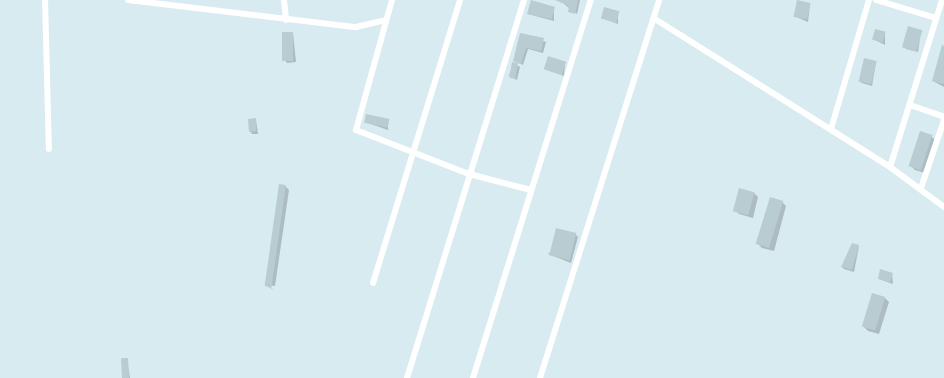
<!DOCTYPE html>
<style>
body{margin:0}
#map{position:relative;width:944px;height:378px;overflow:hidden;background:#d8ebf0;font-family:"IBM Plex Sans",sans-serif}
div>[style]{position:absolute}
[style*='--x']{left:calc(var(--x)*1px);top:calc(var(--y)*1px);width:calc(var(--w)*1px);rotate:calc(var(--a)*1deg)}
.shadow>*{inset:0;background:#0003}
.building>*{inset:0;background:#b9ccd1;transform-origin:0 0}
.minor>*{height:6px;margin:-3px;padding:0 3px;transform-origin:3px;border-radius:3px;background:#fff}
span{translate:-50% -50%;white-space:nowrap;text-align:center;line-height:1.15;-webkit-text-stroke:4.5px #d8ebf0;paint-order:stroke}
</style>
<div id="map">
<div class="shadow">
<div style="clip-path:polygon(565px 0,580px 0,577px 14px,564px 4px)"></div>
<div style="clip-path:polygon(810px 4px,808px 22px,794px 16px)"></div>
<div style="clip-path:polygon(554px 8px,554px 21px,528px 14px)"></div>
<div style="clip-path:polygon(618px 12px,618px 24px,602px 18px)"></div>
<div style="clip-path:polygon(921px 31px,918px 52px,906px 49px,904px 46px)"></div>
<div style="clip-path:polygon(293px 33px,296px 62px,287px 63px,285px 60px)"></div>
<div style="clip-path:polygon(885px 33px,885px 45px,873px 39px)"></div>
<div style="clip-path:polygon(521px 35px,546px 42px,543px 53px,528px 49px,523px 65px,514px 61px)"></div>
<div style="clip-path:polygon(944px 48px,944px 87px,933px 81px)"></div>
<div style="clip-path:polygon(876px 62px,872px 86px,862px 83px,859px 81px)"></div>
<div style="clip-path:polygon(513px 63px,520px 67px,517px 80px,509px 76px)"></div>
<div style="clip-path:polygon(565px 63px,564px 76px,545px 68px)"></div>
<div style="clip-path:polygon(256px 120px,258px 134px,252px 134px,250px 131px)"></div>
<div style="clip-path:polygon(388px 120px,388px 130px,365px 122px)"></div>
<div style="clip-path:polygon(931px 136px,935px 140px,925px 173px,915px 170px,911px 166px)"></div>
<div style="clip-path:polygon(285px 186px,289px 190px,275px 286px,268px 285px,274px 290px,265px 285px)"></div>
<div style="clip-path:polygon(754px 193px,758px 197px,753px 218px,739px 214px,735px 210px)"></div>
<div style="clip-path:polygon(782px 202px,786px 206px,774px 251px,762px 248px,758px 244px)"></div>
<div style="clip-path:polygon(575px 234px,578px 237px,571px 263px,548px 254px)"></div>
<div style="clip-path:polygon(859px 246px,854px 272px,844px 269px,842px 267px)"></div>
<div style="clip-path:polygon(892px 274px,893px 284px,879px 279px)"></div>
<div style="clip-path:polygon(885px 298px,889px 302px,879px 334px,868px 331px,864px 327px)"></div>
<div style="clip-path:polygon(127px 360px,130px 378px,123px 378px)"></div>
</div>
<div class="building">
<div style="clip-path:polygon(531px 0,555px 7px,552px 19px,527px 14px)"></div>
<div style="clip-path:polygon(555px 0,578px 0,575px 14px,568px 12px,569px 6px)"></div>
<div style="left:797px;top:0;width:14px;height:17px;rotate:12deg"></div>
<div style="left:604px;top:7px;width:16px;height:12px;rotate:15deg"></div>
<div style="left:908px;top:26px;width:15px;height:22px;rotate:16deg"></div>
<div style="left:875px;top:29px;width:11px;height:11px;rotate:15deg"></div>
<div style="left:282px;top:32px;width:11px;height:29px"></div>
<div style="clip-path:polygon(520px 33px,544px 38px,541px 51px,526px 48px,521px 64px,513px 61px)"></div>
<div style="clip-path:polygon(942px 45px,944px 46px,944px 84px,932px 81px)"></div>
<div style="left:548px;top:56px;width:19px;height:14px;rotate:18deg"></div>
<div style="left:864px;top:58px;width:13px;height:24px;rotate:13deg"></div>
<div style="left:512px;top:62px;width:6px;height:16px;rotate:9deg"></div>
<div style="left:366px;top:114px;width:24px;height:9px;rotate:12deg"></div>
<div style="clip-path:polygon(256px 118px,256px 131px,249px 132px,248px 119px)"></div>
<div style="left:920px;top:131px;width:13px;height:37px;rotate:18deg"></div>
<div style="left:279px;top:184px;width:7px;height:103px;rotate:8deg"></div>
<div style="left:739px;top:188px;width:16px;height:24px;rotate:15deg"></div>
<div style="left:770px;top:197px;width:14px;height:49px;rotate:17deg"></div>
<div style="left:556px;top:228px;width:21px;height:28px;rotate:14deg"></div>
<div style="clip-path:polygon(852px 243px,859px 245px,852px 270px,841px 267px)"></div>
<div style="clip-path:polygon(880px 269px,893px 273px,890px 282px,878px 279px)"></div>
<div style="left:872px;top:293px;width:14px;height:35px;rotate:17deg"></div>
<div style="left:128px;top:358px;width:20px;height:7px;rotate:87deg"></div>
</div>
<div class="minor">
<div style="--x:45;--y:0;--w:149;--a:88.5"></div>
<div style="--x:128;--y:0;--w:230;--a:6.8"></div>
<div style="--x:356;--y:27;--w:28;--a:-13"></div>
<div style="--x:284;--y:0;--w:20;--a:84"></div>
<div style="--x:392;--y:0;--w:135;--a:105.5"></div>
<div style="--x:356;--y:130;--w:121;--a:21.3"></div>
<div style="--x:469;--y:174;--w:64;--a:14.5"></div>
<div style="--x:876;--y:0;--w:63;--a:16.7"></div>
<div style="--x:655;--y:19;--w:278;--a:32.2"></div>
<div style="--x:890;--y:167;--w:67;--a:36.5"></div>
<div style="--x:910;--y:105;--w:36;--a:19"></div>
<div style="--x:831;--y:129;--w:134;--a:-73.6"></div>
<div style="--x:890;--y:167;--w:175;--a:-72.7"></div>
<div style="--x:921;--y:188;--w:72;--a:-71.3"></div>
<div style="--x:373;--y:283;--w:296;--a:-72.9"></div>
<div style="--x:407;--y:378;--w:396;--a:-72.8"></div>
<div style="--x:473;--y:378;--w:396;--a:-72.7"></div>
<div style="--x:540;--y:378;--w:396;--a:-72.5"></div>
</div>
</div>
